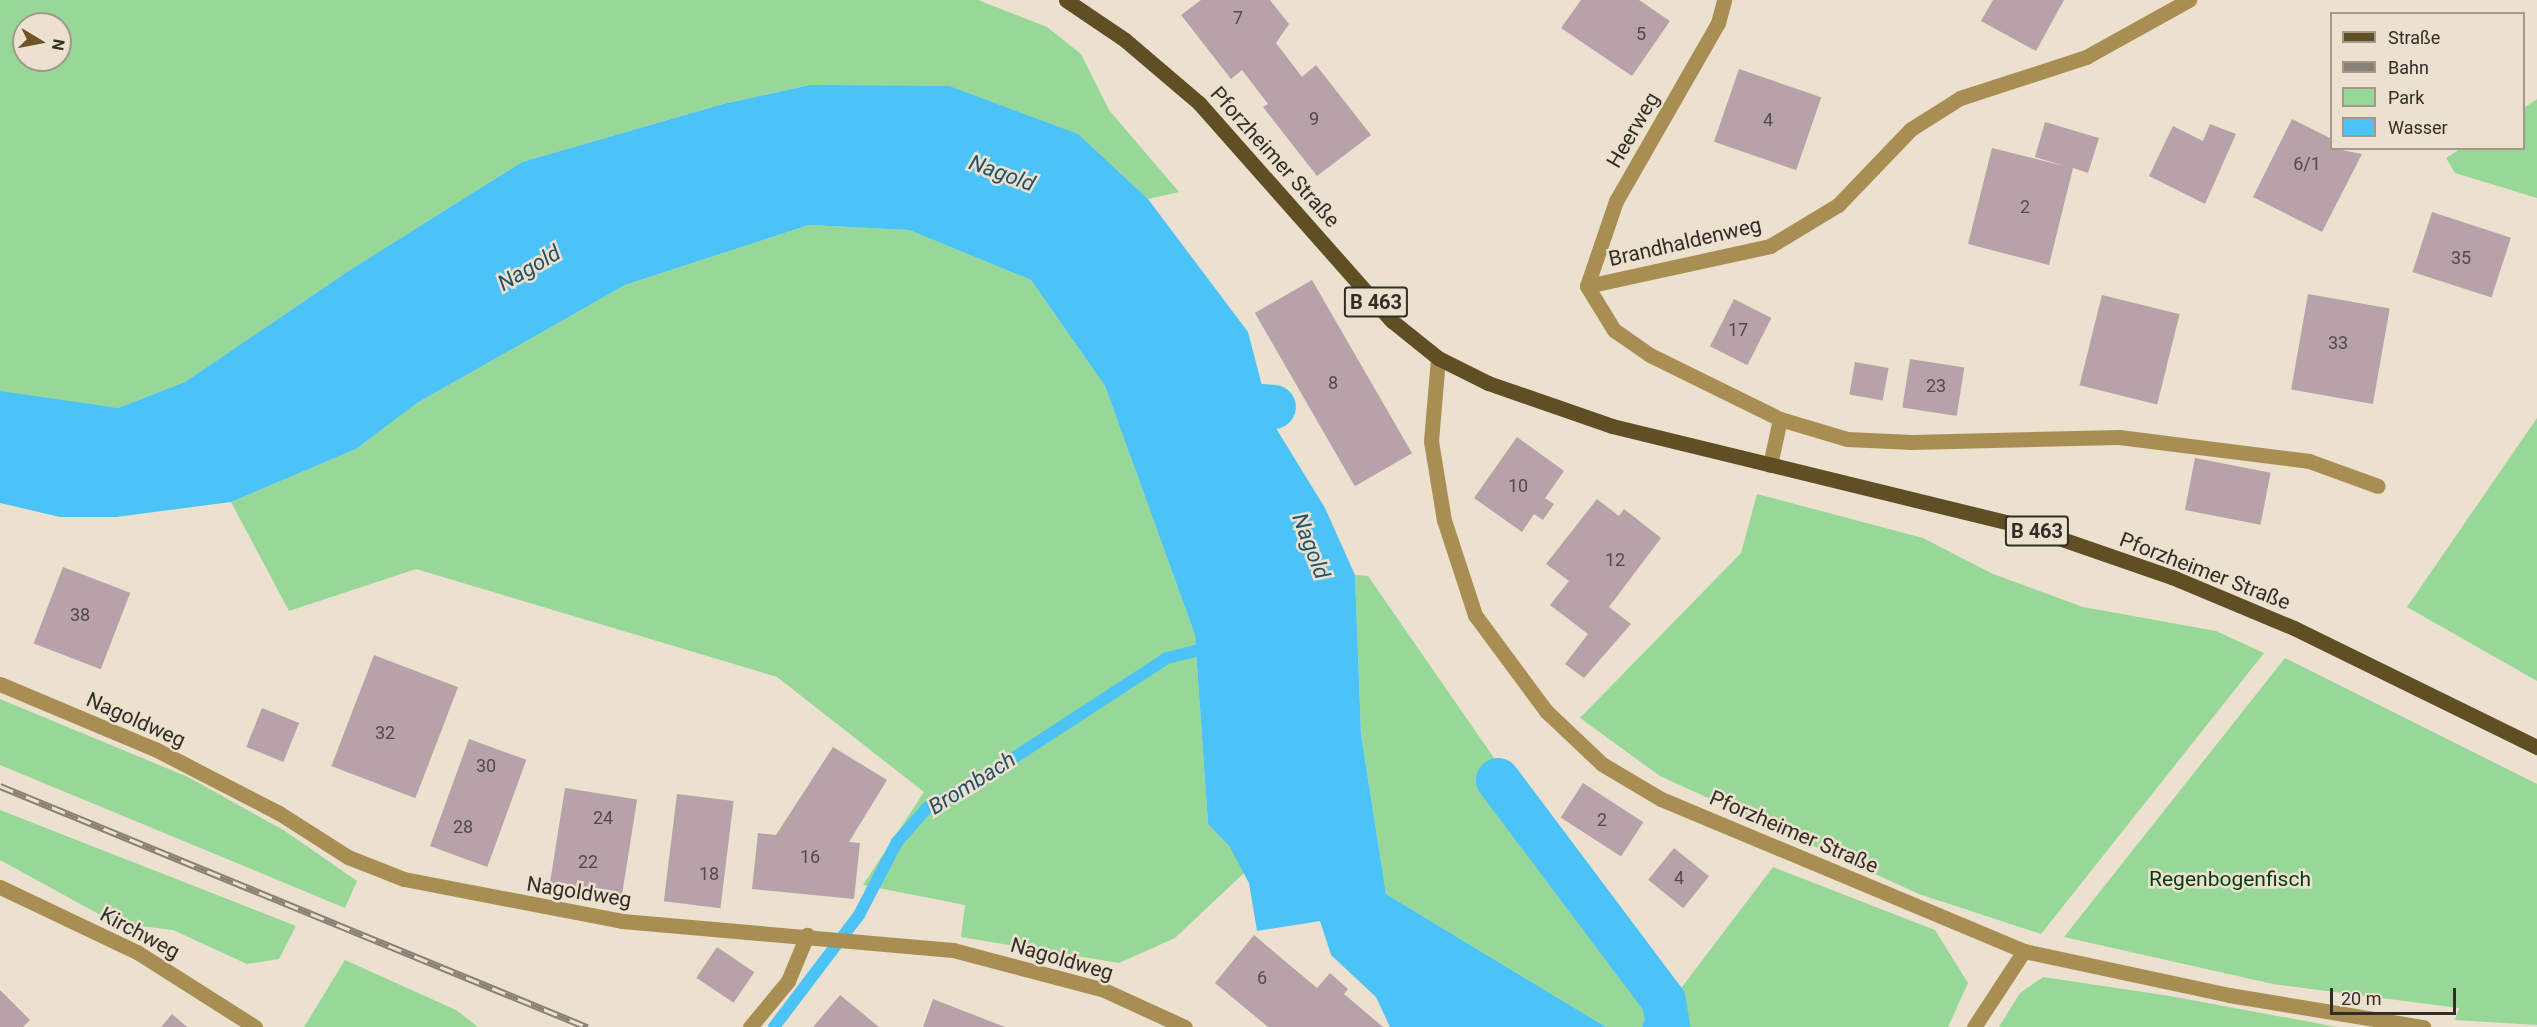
<!DOCTYPE html>
<meta charset="utf-8">
<style>
body{margin:0}
#map{position:relative;width:2537px;height:1027px;overflow:hidden;background:#ece0ce;font-family:Roboto,sans-serif}
div>[style]{position:absolute}
[style*='--x']{left:calc(var(--x)*1px);top:calc(var(--y)*1px);width:calc(var(--w)*1px);rotate:calc(var(--a)*1deg)}
.green>*{inset:0;background:#97d899}
.water>*{inset:0;background:#4bc3f7}
.stream>*{height:12px;margin:-6px;padding:0 6px;transform-origin:6px;border-radius:6px;background:#4bc3f7}
.canal>*{height:44px;margin:-22px;padding:0 22px;transform-origin:22px;border-radius:22px;background:#4bc3f7}
.building>*{inset:0;background:#b8a2a9;transform-origin:0 0}
.minor>*{height:15px;margin:-7.5px;padding:0 7.5px;transform-origin:7.5px;border-radius:7.5px;background:#a98e53}
.primary>*{height:15px;margin:-7.5px;padding:0 7.5px;transform-origin:7.5px;border-radius:7.5px;background:#604e24}
.rail>*{height:7px;margin-top:-3.5px;transform-origin:0;background:repeating-linear-gradient(90deg,#ece0ce 0 14px,#898176 0 28px);box-sizing:border-box;border-block:2px solid #898176}
span{translate:-50% -50%;white-space:nowrap;text-align:center;line-height:1.15;-webkit-text-stroke:5px #ece0ce;paint-order:stroke}
.number-label{font-size:18px;color:#544a48}
.number-label span{-webkit-text-stroke-width:0}
.shield-label span{padding:2px 4px;background:#ece0ce;border:2px solid;border-radius:4px;-webkit-text-stroke-width:0}
.shield-label{font-size:20px;color:#322d27;font-weight:700}
.street-label{font-size:21px;color:#322d27}
.park-label{font-size:21px;color:#033d0e}
.water-label{font-size:22px;color:#215268;font-style:italic}
.legend{position:absolute;left:2330px;top:12px;width:195px;height:138px;box-sizing:border-box;background:#ece0ce;border:2px solid #a2988b;margin:0;padding:8px 10px;list-style:none;font-size:18px;color:#322d27}
.legend li{display:flex;align-items:center;gap:12px;height:30px}
.legend b{width:30px;border:2px solid #a2988b}
.north{position:absolute;left:12px;top:12px;width:60px;height:60px;box-sizing:border-box;background:#ece0ce;border:2px solid #a2988b;border-radius:50%;rotate:100deg;font-size:16px;font-weight:700;line-height:24px;text-align:center;color:#322d27}
.north::after{content:'';display:block;margin:auto;width:21px;height:27px;background:#715327;clip-path:polygon(50% 0,100% 100%,50% 72%,0 100%)}
.scale{position:absolute;left:2330px;top:988px;width:126px;height:27px;box-sizing:border-box;border:3px solid #322d27;border-top:0;padding-left:8px;font-size:18px;line-height:21px;white-space:nowrap;color:#322d27;-webkit-text-stroke:4px #ece0ce;paint-order:stroke}
</style>
<div id="map">
<div class="green">
<div style="clip-path:polygon(evenodd,0 0,978px 0,1047px 27px,1081px 54px,1109px 110px,1179px 192px,1148px 199px,1077px 134px,810px 85px,723px 104px,522px 162px,350px 270px,185px 382px,118px 408px,15px 396px,0 391px,0 0,24px 24px,60px 24px,60px 60px,24px 60px,24px 24px)"></div>
<div style="clip-path:polygon(2537px 99px,2537px 198px,2455px 173px,2446px 158px,2460px 149px,2524px 148px,2524px 108px)"></div>
<div style="clip-path:polygon(809px 225px,909px 230px,1031px 280px,1105px 386px,1195px 635px,1208px 824px,1229px 846px,1244px 873px,1175px 938px,1119px 963px,961px 937px,965px 905px,863px 885px,924px 792px,777px 677px,416px 569px,289px 611px,231px 502px,356px 449px,417px 403px,625px 285px)"></div>
<div style="clip-path:polygon(2537px 418px,2537px 681px,2407px 607px)"></div>
<div style="clip-path:polygon(1757px 494px,1923px 538px,1993px 574px,2083px 607px,2216px 631px,2264px 653px,2041px 934px,1919px 894px,1660px 776px,1580px 718px,1741px 553px)"></div>
<div style="clip-path:polygon(1355px 575px,1368px 576px,1501px 768px,1486px 786px,1650px 1006px,1642px 1027px,1606px 1027px,1386px 894px,1361px 734px)"></div>
<div style="clip-path:polygon(2285px 658px,2537px 784px,2537px 1025px,2455px 1020px,2459px 1008px,2273px 984px,2064px 937px)"></div>
<div style="clip-path:polygon(0 699px,188px 777px,285px 831px,357px 881px,345px 908px,0 765px)"></div>
<div style="clip-path:polygon(0 810px,296px 926px,279px 959px,247px 964px,173px 930px,115px 923px,0 860px)"></div>
<div style="clip-path:polygon(1773px 867px,1935px 930px,1968px 983px,1948px 1027px,1687px 1027px,1674px 1001px,1679px 991px)"></div>
<div style="clip-path:polygon(345px 960px,456px 1010px,478px 1027px,304px 1027px)"></div>
<div style="clip-path:polygon(2043px 977px,2170px 996px,2337px 1027px,1999px 1027px,2020px 993px)"></div>
</div>
<div class="water">
<div style="clip-path:polygon(810px 85px,949px 86px,1078px 134px,1148px 199px,1248px 332px,1271px 420px,1325px 508px,1355px 575px,1361px 734px,1386px 894px,1606px 1027px,1390px 1027px,1376px 997px,1331px 955px,1320px 921px,1257px 931px,1249px 883px,1229px 846px,1208px 824px,1195px 635px,1105px 386px,1031px 280px,909px 230px,809px 225px,625px 285px,417px 403px,356px 449px,231px 502px,116px 517px,60px 517px,0 503px,0 391px,118px 408px,185px 382px,350px 270px,522px 162px,723px 104px)"></div>
<div style="clip-path:polygon(1674px 1001px,1687px 1027px,1642px 1027px,1650px 1006px)"></div>
</div>
<div class="stream">
<div style="--x:774;--y:1027;--w:141;--a:-52.8"></div>
<div style="--x:859;--y:915;--w:82;--a:-62.5"></div>
<div style="--x:897;--y:842;--w:45;--a:-48.6"></div>
<div style="--x:927;--y:808;--w:71;--a:-28.7"></div>
<div style="--x:989;--y:774;--w:212;--a:-33.1"></div>
<div style="--x:1167;--y:658;--w:41;--a:-14"></div>
</div>
<div class="canal">
<div style="--x:1240;--y:404;--w:34;--a:5"></div>
<div style="--x:1498;--y:780;--w:276;--a:53.1"></div>
<div style="--x:1664;--y:1001;--w:26;--a:81"></div>
</div>
<div class="building">
<div style="clip-path:polygon(1201px 0,1270px 0,1289px 24px,1276px 43px,1302px 77px,1316px 65px,1371px 135px,1317px 176px,1263px 107px,1268px 104px,1242px 70px,1231px 79px,1181px 15px)"></div>
<div style="clip-path:polygon(1581px 0,1639px 0,1670px 21px,1632px 76px,1561px 28px)"></div>
<div style="clip-path:polygon(1993px 0,2064px 0,2036px 51px,1981px 21px)"></div>
<div style="left:1739px;top:69px;width:87px;height:77px;rotate:19deg"></div>
<div style="clip-path:polygon(2292px 119px,2332px 139px,2332px 148px,2362px 154px,2322px 232px,2253px 197px)"></div>
<div style="clip-path:polygon(2045px 122px,2099px 138px,2088px 173px,2073px 168px,2049px 265px,1968px 244px,1992px 148px,2064px 166px,2035px 157px)"></div>
<div style="clip-path:polygon(2210px 124px,2236px 134px,2205px 204px,2149px 176px,2173px 126px,2203px 141px)"></div>
<div style="left:2432px;top:212px;width:83px;height:63px;rotate:18deg"></div>
<div style="left:1312px;top:280px;width:200px;height:66px;rotate:60deg"></div>
<div style="left:2308px;top:294px;width:83px;height:97px;rotate:10deg"></div>
<div style="left:2102px;top:295px;width:80px;height:93px;rotate:14deg"></div>
<div style="left:1734px;top:299px;width:42px;height:53px;rotate:27deg"></div>
<div style="left:1910px;top:359px;width:55px;height:49px;rotate:9deg"></div>
<div style="left:1855px;top:362px;width:34px;height:33px;rotate:10deg"></div>
<div style="clip-path:polygon(1517px 437px,1564px 471px,1545px 498px,1554px 504px,1543px 520px,1534px 514px,1522px 532px,1474px 498px)"></div>
<div style="left:2195px;top:458px;width:77px;height:53px;rotate:11deg"></div>
<div style="clip-path:polygon(1597px 499px,1619px 516px,1624px 509px,1661px 538px,1609px 607px,1631px 624px,1584px 678px,1565px 664px,1588px 634px,1550px 605px,1569px 581px,1546px 564px)"></div>
<div style="left:63px;top:567px;width:72px;height:82px;rotate:21deg"></div>
<div style="left:374px;top:655px;width:90px;height:119px;rotate:21deg"></div>
<div style="left:262px;top:708px;width:40px;height:42px;rotate:22deg"></div>
<div style="left:469px;top:739px;width:61px;height:114px;rotate:20deg"></div>
<div style="clip-path:polygon(833px 747px,887px 780px,849px 842px,860px 843px,854px 899px,752px 889px,758px 833px,776px 835px)"></div>
<div style="left:1583px;top:783px;width:72px;height:41px;rotate:33deg"></div>
<div style="left:565px;top:788px;width:73px;height:97px;rotate:9deg"></div>
<div style="left:677px;top:794px;width:57px;height:108px;rotate:7deg"></div>
<div style="left:1674px;top:848px;width:45px;height:41px;rotate:39deg"></div>
<div style="clip-path:polygon(1254px 935px,1317px 988px,1330px 973px,1348px 989px,1344px 994px,1383px 1027px,1268px 1027px,1215px 983px)"></div>
<div style="left:717px;top:947px;width:45px;height:37px;rotate:34deg"></div>
<div style="clip-path:polygon(0 990px,30px 1020px,23px 1027px,0 1027px)"></div>
<div style="clip-path:polygon(840px 995px,879px 1027px,813px 1027px)"></div>
<div style="clip-path:polygon(933px 999px,1005px 1027px,923px 1027px)"></div>
<div style="clip-path:polygon(172px 1014px,187px 1027px,161px 1027px)"></div>
</div>
<div class="minor">
<div style="--x:1587;--y:286;--w:187;--a:-12.3"></div>
<div style="--x:1770;--y:246;--w:79;--a:-31.1"></div>
<div style="--x:1838;--y:205;--w:105;--a:-46.2"></div>
<div style="--x:1911;--y:129;--w:58;--a:-32.3"></div>
<div style="--x:1960;--y:98;--w:133;--a:-18"></div>
<div style="--x:2086;--y:57;--w:118;--a:-29"></div>
<div style="--x:1587;--y:286;--w:90;--a:-71.2"></div>
<div style="--x:1616;--y:201;--w:205;--a:-60.2"></div>
<div style="--x:1718;--y:23;--w:24;--a:-75"></div>
<div style="--x:1587;--y:286;--w:52;--a:58.5"></div>
<div style="--x:1614;--y:330;--w:44;--a:34.8"></div>
<div style="--x:1650;--y:355;--w:145;--a:26.2"></div>
<div style="--x:1780;--y:419;--w:47;--a:102.3"></div>
<div style="--x:1438;--y:358;--w:83;--a:94.8"></div>
<div style="--x:1431;--y:441;--w:80;--a:80.7"></div>
<div style="--x:1444;--y:520;--w:100;--a:71.9"></div>
<div style="--x:1475;--y:615;--w:119;--a:53.5"></div>
<div style="--x:1546;--y:711;--w:77;--a:43.4"></div>
<div style="--x:1602;--y:764;--w:69;--a:30.7"></div>
<div style="--x:1661;--y:799;--w:394;--a:22.7"></div>
<div style="--x:2024;--y:951;--w:210;--a:12.1"></div>
<div style="--x:2229;--y:995;--w:197;--a:9.4"></div>
<div style="--x:1780;--y:419;--w:70;--a:16.6"></div>
<div style="--x:1847;--y:439;--w:65;--a:2.6"></div>
<div style="--x:1912;--y:442;--w:207;--a:-1.4"></div>
<div style="--x:2119;--y:437;--w:192;--a:7.2"></div>
<div style="--x:2309;--y:461;--w:73;--a:19.9"></div>
<div style="--x:0;--y:684;--w:168;--a:22.8"></div>
<div style="--x:155;--y:749;--w:140;--a:27.3"></div>
<div style="--x:279;--y:813;--w:82;--a:32.5"></div>
<div style="--x:348;--y:857;--w:60;--a:21.4"></div>
<div style="--x:404;--y:879;--w:222;--a:10.9"></div>
<div style="--x:622;--y:921;--w:332;--a:5"></div>
<div style="--x:953;--y:950;--w:156;--a:14.8"></div>
<div style="--x:1104;--y:990;--w:89;--a:24.6"></div>
<div style="--x:0;--y:887;--w:152;--a:25.4"></div>
<div style="--x:137;--y:952;--w:140;--a:32.4"></div>
<div style="--x:750;--y:1027;--w:60;--a:-50.4"></div>
<div style="--x:788;--y:981;--w:50;--a:-67.6"></div>
<div style="--x:1974;--y:1027;--w:91;--a:-56.7"></div>
</div>
<div class="primary">
<div style="--x:1066;--y:0;--w:71;--a:34.1"></div>
<div style="--x:1125;--y:40;--w:97;--a:40.4"></div>
<div style="--x:1199;--y:103;--w:291;--a:48.5"></div>
<div style="--x:1392;--y:321;--w:59;--a:38.8"></div>
<div style="--x:1438;--y:358;--w:56;--a:26.6"></div>
<div style="--x:1488;--y:383;--w:131;--a:19.1"></div>
<div style="--x:1612;--y:426;--w:433;--a:13.7"></div>
<div style="--x:2033;--y:529;--w:147;--a:19.1"></div>
<div style="--x:2172;--y:577;--w:132;--a:22.7"></div>
<div style="--x:2294;--y:628;--w:271;--a:26.1"></div>
</div>
<div class="rail">
<div style="--x:0;--y:786;--w:635;--a:22.32"></div>
</div>
<div class="number-label">
<span style="left:1238px;top:18px">7</span>
<span style="left:1641px;top:34px">5</span>
<span style="left:1314px;top:119px">9</span>
<span style="left:1768px;top:120px">4</span>
<span style="left:2307px;top:164px">6/1</span>
<span style="left:2025px;top:207px">2</span>
<span style="left:2461px;top:258px">35</span>
<span style="left:1738px;top:330px">17</span>
<span style="left:2338px;top:343px">33</span>
<span style="left:1333px;top:383px">8</span>
<span style="left:1936px;top:386px">23</span>
<span style="left:1518px;top:486px">10</span>
<span style="left:1615px;top:560px">12</span>
<span style="left:80px;top:615px">38</span>
<span style="left:385px;top:733px">32</span>
<span style="left:486px;top:766px">30</span>
<span style="left:603px;top:818px">24</span>
<span style="left:1602px;top:820px">2</span>
<span style="left:463px;top:827px">28</span>
<span style="left:810px;top:857px">16</span>
<span style="left:588px;top:862px">22</span>
<span style="left:709px;top:874px">18</span>
<span style="left:1679px;top:878px">4</span>
<span style="left:1262px;top:978px">6</span>
</div>
<div class="shield-label">
<span style="left:1376px;top:302px">B 463</span>
<span style="left:2037px;top:531px">B 463</span>
</div>
<div class="street-label">
<span style="left:1633px;top:130px;rotate:-60deg">Heerweg</span>
<span style="left:1275px;top:157px;rotate:48deg">Pforzheimer Straße</span>
<span style="left:1685px;top:242px;rotate:-13deg">Brandhaldenweg</span>
<span style="left:2205px;top:571px;rotate:21deg">Pforzheimer Straße</span>
<span style="left:136px;top:720px;rotate:24deg">Nagoldweg</span>
<span style="left:1794px;top:832px;rotate:23deg">Pforzheimer Straße</span>
<span style="left:579px;top:892px;rotate:9deg">Nagoldweg</span>
<span style="left:140px;top:933px;rotate:28deg">Kirchweg</span>
<span style="left:1062px;top:959px;rotate:16deg">Nagoldweg</span>
</div>
<div class="park-label">
<span style="left:2230px;top:879px">Regenbogenfisch</span>
</div>
<div class="water-label">
<span style="left:1002px;top:173px;rotate:20deg">Nagold</span>
<span style="left:529px;top:268px;rotate:-30deg">Nagold</span>
<span style="left:1311px;top:546px;rotate:69deg">Nagold</span>
<span style="left:972px;top:783px;rotate:-32deg">Brombach</span>
</div>
<ul class="legend">
<li><b style="height:8px;background:#604e24"></b>Straße</li>
<li><b style="height:8px;background:#898176"></b>Bahn</li>
<li><b style="height:16px;background:#97d899"></b>Park</li>
<li><b style="height:16px;background:#4bc3f7"></b>Wasser</li>
</ul>
<div class="north">N</div>
<div class="scale">20 m</div>
</div>
